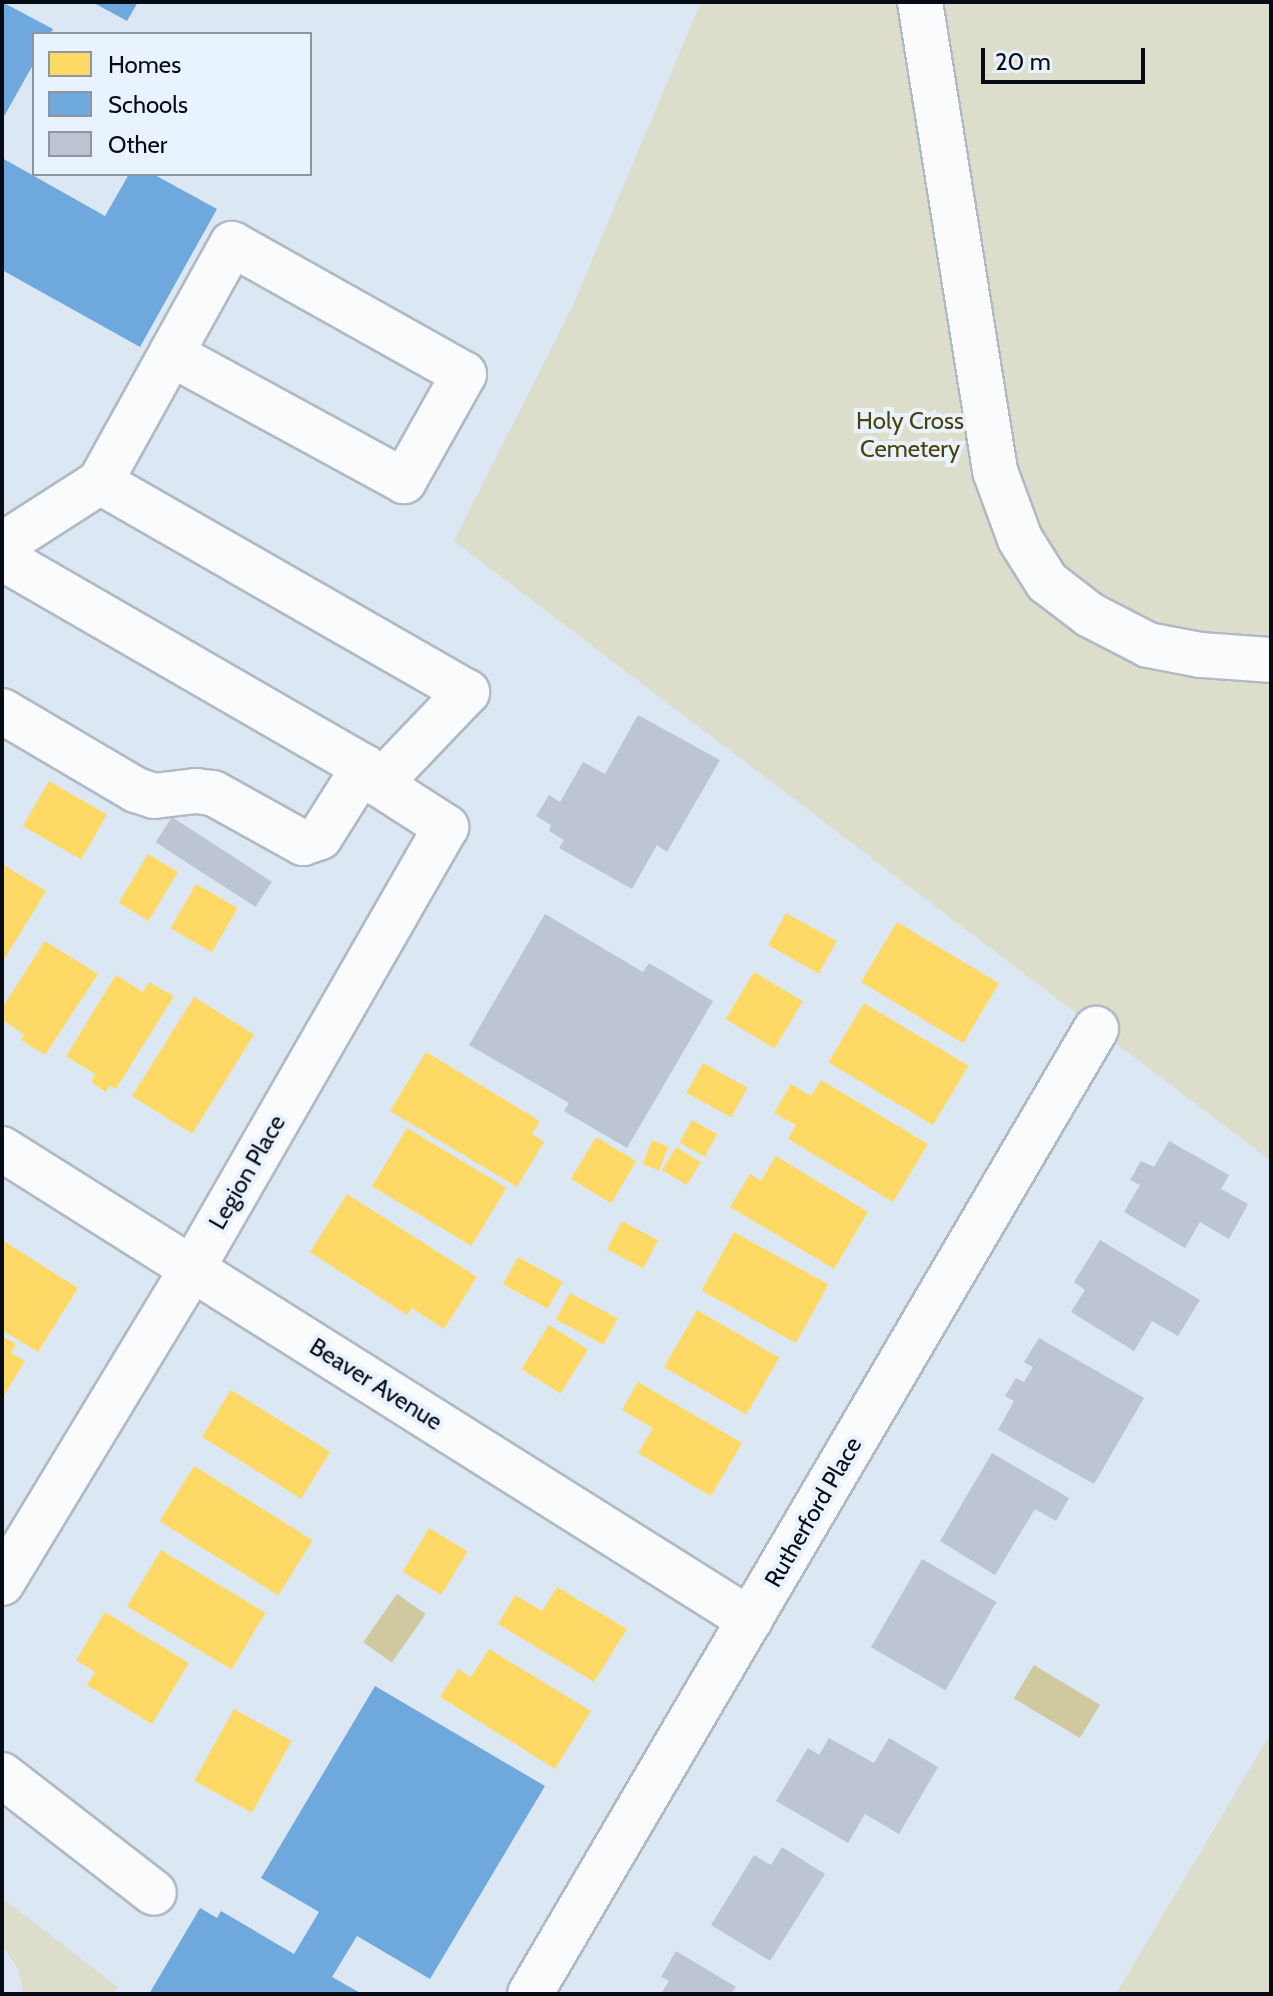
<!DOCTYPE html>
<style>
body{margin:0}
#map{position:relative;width:1273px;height:1996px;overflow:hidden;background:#dce7f4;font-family:Cabin,sans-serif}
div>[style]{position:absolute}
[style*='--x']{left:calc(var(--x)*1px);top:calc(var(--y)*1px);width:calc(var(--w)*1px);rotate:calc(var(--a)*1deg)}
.green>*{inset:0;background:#ddc}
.water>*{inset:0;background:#d0c89e;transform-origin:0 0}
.homes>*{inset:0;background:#ffd966;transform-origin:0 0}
.schools>*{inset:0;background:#6fa8dc}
.building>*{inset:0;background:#bcc5d1;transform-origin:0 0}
.roads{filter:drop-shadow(2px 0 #b0b9c4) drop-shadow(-2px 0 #b0b9c4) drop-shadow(0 2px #b0b9c4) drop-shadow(0 -2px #b0b9c4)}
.minor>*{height:44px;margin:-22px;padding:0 22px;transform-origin:22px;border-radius:22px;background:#fafbfd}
span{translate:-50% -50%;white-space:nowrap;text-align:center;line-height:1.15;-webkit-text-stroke:8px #e8f3ff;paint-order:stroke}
.park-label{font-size:24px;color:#4c400b}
.street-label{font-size:24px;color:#050c15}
.frame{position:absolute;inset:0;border:4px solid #050c15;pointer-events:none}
.legend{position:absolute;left:32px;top:32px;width:280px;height:144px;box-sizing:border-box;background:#e8f3ff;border:2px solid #8d97a1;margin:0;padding:10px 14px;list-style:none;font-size:24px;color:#050c15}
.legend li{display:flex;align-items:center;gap:16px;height:40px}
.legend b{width:40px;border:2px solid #8d97a1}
.scale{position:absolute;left:981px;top:48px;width:164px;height:36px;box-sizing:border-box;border:4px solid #050c15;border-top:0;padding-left:10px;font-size:24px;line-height:28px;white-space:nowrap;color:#050c15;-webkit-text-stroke:6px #e8f3ff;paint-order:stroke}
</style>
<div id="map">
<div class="green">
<div style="clip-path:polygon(701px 2px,1271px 2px,1271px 1161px,454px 541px,573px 305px)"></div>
<div style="clip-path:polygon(1271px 1733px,1271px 1994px,1116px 1994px)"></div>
<div style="clip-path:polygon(2px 1898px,118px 1987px,113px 1994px,24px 1994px,18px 1969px,2px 1945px)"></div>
</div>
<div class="water">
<div style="left:397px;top:1594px;width:35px;height:59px;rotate:35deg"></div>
<div style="left:1034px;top:1665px;width:77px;height:39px;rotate:31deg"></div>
</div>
<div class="homes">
<div style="left:49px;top:781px;width:67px;height:52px;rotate:30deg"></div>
<div style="left:148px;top:854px;width:35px;height:57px;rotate:31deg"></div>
<div style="clip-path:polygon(2px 864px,46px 891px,2px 963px)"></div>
<div style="left:196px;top:884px;width:48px;height:51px;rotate:30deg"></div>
<div style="left:786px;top:913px;width:58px;height:37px;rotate:29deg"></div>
<div style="left:897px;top:922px;width:119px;height:70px;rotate:31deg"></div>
<div style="clip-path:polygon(45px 941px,98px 974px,45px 1055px,21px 1040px,24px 1034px,2px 1020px,2px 1008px)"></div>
<div style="left:754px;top:972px;width:57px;height:55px;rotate:31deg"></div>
<div style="clip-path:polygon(116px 975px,143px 992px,149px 982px,174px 996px,116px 1089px,110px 1085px,106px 1092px,91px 1082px,95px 1074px,66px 1056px)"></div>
<div style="left:194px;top:997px;width:71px;height:117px;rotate:32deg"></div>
<div style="left:864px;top:1003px;width:122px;height:69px;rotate:31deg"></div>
<div style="clip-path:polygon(426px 1052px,540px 1121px,532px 1134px,544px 1142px,517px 1187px,390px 1111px)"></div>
<div style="left:703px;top:1063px;width:51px;height:34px;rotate:29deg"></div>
<div style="clip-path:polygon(821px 1080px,928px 1144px,893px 1202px,788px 1139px,796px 1125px,774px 1113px,791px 1084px,811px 1096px)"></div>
<div style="left:692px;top:1120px;width:29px;height:26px;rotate:29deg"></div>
<div style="left:407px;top:1128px;width:116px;height:68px;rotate:31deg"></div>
<div style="left:596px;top:1137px;width:47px;height:49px;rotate:31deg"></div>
<div style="left:652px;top:1140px;width:18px;height:26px;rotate:22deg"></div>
<div style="left:676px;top:1147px;width:29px;height:27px;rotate:31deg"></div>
<div style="clip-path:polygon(776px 1156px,868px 1212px,834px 1269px,730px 1207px,750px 1174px,761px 1181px)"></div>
<div style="clip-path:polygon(347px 1194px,477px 1277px,444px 1329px,412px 1308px,407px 1315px,310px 1252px)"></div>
<div style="left:622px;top:1221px;width:41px;height:32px;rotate:28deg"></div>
<div style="left:734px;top:1232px;width:108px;height:67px;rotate:29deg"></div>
<div style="clip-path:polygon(2px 1240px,78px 1288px,38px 1352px,2px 1330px)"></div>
<div style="left:518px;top:1257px;width:51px;height:31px;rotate:29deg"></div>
<div style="left:570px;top:1293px;width:54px;height:30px;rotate:28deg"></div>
<div style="left:697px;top:1310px;width:95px;height:66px;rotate:30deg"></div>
<div style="left:549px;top:1325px;width:46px;height:52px;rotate:32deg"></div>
<div style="clip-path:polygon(2px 1336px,16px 1344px,11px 1353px,25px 1361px,2px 1399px)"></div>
<div style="clip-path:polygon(638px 1382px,742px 1443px,711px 1496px,638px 1453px,653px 1428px,622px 1410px)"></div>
<div style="left:231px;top:1390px;width:117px;height:55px;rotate:32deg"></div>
<div style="left:194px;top:1466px;width:140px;height:65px;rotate:32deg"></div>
<div style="left:429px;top:1528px;width:45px;height:51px;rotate:31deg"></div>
<div style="left:161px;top:1550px;width:122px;height:66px;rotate:31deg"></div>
<div style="clip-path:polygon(557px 1587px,627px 1629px,594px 1682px,498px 1624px,515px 1595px,542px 1611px)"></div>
<div style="clip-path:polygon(105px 1612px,189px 1663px,152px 1724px,87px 1685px,95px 1672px,76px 1660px)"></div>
<div style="clip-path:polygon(489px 1649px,591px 1711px,555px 1769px,440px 1697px,458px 1669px,471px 1677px)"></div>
<div style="left:234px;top:1709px;width:66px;height:82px;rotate:29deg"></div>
</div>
<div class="schools">
<div style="clip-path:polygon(2px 2px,53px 29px,50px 34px,34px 34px,34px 63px,2px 120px)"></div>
<div style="clip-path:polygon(92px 2px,138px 2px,127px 21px)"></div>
<div style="clip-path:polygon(2px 158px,105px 216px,129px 174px,153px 174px,217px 209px,140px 347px,2px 270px)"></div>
<div style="clip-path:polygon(375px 1686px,545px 1786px,430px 1979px,357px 1936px,332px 1977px,362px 1994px,149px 1994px,200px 1908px,217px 1918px,221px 1911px,294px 1954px,319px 1912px,261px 1878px)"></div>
</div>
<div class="building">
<div style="clip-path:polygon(638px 715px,720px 760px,667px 852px,657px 845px,632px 889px,559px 848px,564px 840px,549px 831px,551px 825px,536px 816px,549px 795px,560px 802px,583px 762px,605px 774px)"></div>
<div style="left:172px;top:817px;width:119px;height:30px;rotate:33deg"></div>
<div style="clip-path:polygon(545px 914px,643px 972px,649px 963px,713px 1001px,627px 1148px,564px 1111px,569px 1103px,469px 1045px)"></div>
<div style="clip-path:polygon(1169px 1141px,1229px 1175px,1221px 1189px,1248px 1204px,1229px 1239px,1200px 1222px,1185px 1248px,1124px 1212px,1140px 1185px,1130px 1180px,1141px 1161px,1154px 1167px)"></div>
<div style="clip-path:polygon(1100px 1240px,1200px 1300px,1178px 1336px,1152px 1321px,1134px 1351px,1071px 1312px,1085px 1290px,1074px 1282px)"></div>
<div style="clip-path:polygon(1039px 1338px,1144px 1398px,1094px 1484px,998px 1430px,1014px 1401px,1005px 1396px,1016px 1378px,1024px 1382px,1033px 1367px,1024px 1362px)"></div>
<div style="clip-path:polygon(992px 1453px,1069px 1498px,1056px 1521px,1035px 1509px,995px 1575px,940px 1541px)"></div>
<div style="left:922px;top:1559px;width:86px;height:102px;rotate:30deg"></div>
<div style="clip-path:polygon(829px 1738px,874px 1763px,889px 1738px,938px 1767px,899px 1834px,865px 1814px,848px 1843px,776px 1801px,808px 1748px,819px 1755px)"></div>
<div style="clip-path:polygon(782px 1847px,825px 1874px,770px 1961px,711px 1925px,754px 1855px,771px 1865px)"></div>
<div style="clip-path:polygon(676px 1951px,736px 1987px,732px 1992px,736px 1994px,661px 1994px,669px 1981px,661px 1977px)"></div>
</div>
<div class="roads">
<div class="minor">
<div style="--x:920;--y:2;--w:475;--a:80.9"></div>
<div style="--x:995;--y:471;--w:72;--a:69.8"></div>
<div style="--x:1020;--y:539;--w:51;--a:57.9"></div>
<div style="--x:1047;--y:582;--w:54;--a:37.5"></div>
<div style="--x:1090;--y:615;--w:65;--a:27.3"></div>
<div style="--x:1148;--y:645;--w:54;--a:10.7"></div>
<div style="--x:1201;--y:655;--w:70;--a:4.1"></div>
<div style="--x:100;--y:482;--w:423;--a:29.8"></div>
<div style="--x:467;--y:692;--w:127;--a:133.7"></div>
<div style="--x:2;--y:545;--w:117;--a:-32.7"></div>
<div style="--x:100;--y:482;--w:146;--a:-61"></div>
<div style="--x:171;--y:354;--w:126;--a:-61"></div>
<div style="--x:232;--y:244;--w:266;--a:29.3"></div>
<div style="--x:464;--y:374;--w:123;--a:119.3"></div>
<div style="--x:404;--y:481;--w:265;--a:-151.4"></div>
<div style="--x:2;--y:558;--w:418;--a:30"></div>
<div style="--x:364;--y:767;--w:23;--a:49"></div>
<div style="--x:379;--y:784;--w:80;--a:32.7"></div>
<div style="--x:446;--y:827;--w:510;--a:119.88"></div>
<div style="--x:192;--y:1269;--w:367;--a:121.2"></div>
<div style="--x:2;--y:711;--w:156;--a:30.5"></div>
<div style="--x:136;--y:790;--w:19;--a:18"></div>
<div style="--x:154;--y:796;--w:42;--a:-6.8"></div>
<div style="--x:196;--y:791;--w:17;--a:7"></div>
<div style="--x:213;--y:793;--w:103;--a:29.1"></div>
<div style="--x:303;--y:843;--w:18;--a:-19"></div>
<div style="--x:320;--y:837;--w:83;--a:-57.8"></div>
<div style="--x:2;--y:1149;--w:884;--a:32.2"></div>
<div style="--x:2;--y:1775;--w:192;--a:37.8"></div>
<div style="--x:530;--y:1994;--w:1119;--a:-59.61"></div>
</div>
</div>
<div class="park-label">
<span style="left:910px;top:435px">Holy Cross<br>Cemetery</span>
</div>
<div class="street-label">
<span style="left:247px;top:1172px;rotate:-60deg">Legion Place</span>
<span style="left:376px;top:1384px;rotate:32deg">Beaver Avenue</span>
<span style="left:813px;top:1512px;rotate:-60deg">Rutherford Place</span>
</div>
<div class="frame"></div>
<ul class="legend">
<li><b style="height:22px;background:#ffd966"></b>Homes</li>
<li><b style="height:22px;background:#6fa8dc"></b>Schools</li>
<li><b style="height:22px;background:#bcc5d1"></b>Other</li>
</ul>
<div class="scale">20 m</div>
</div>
